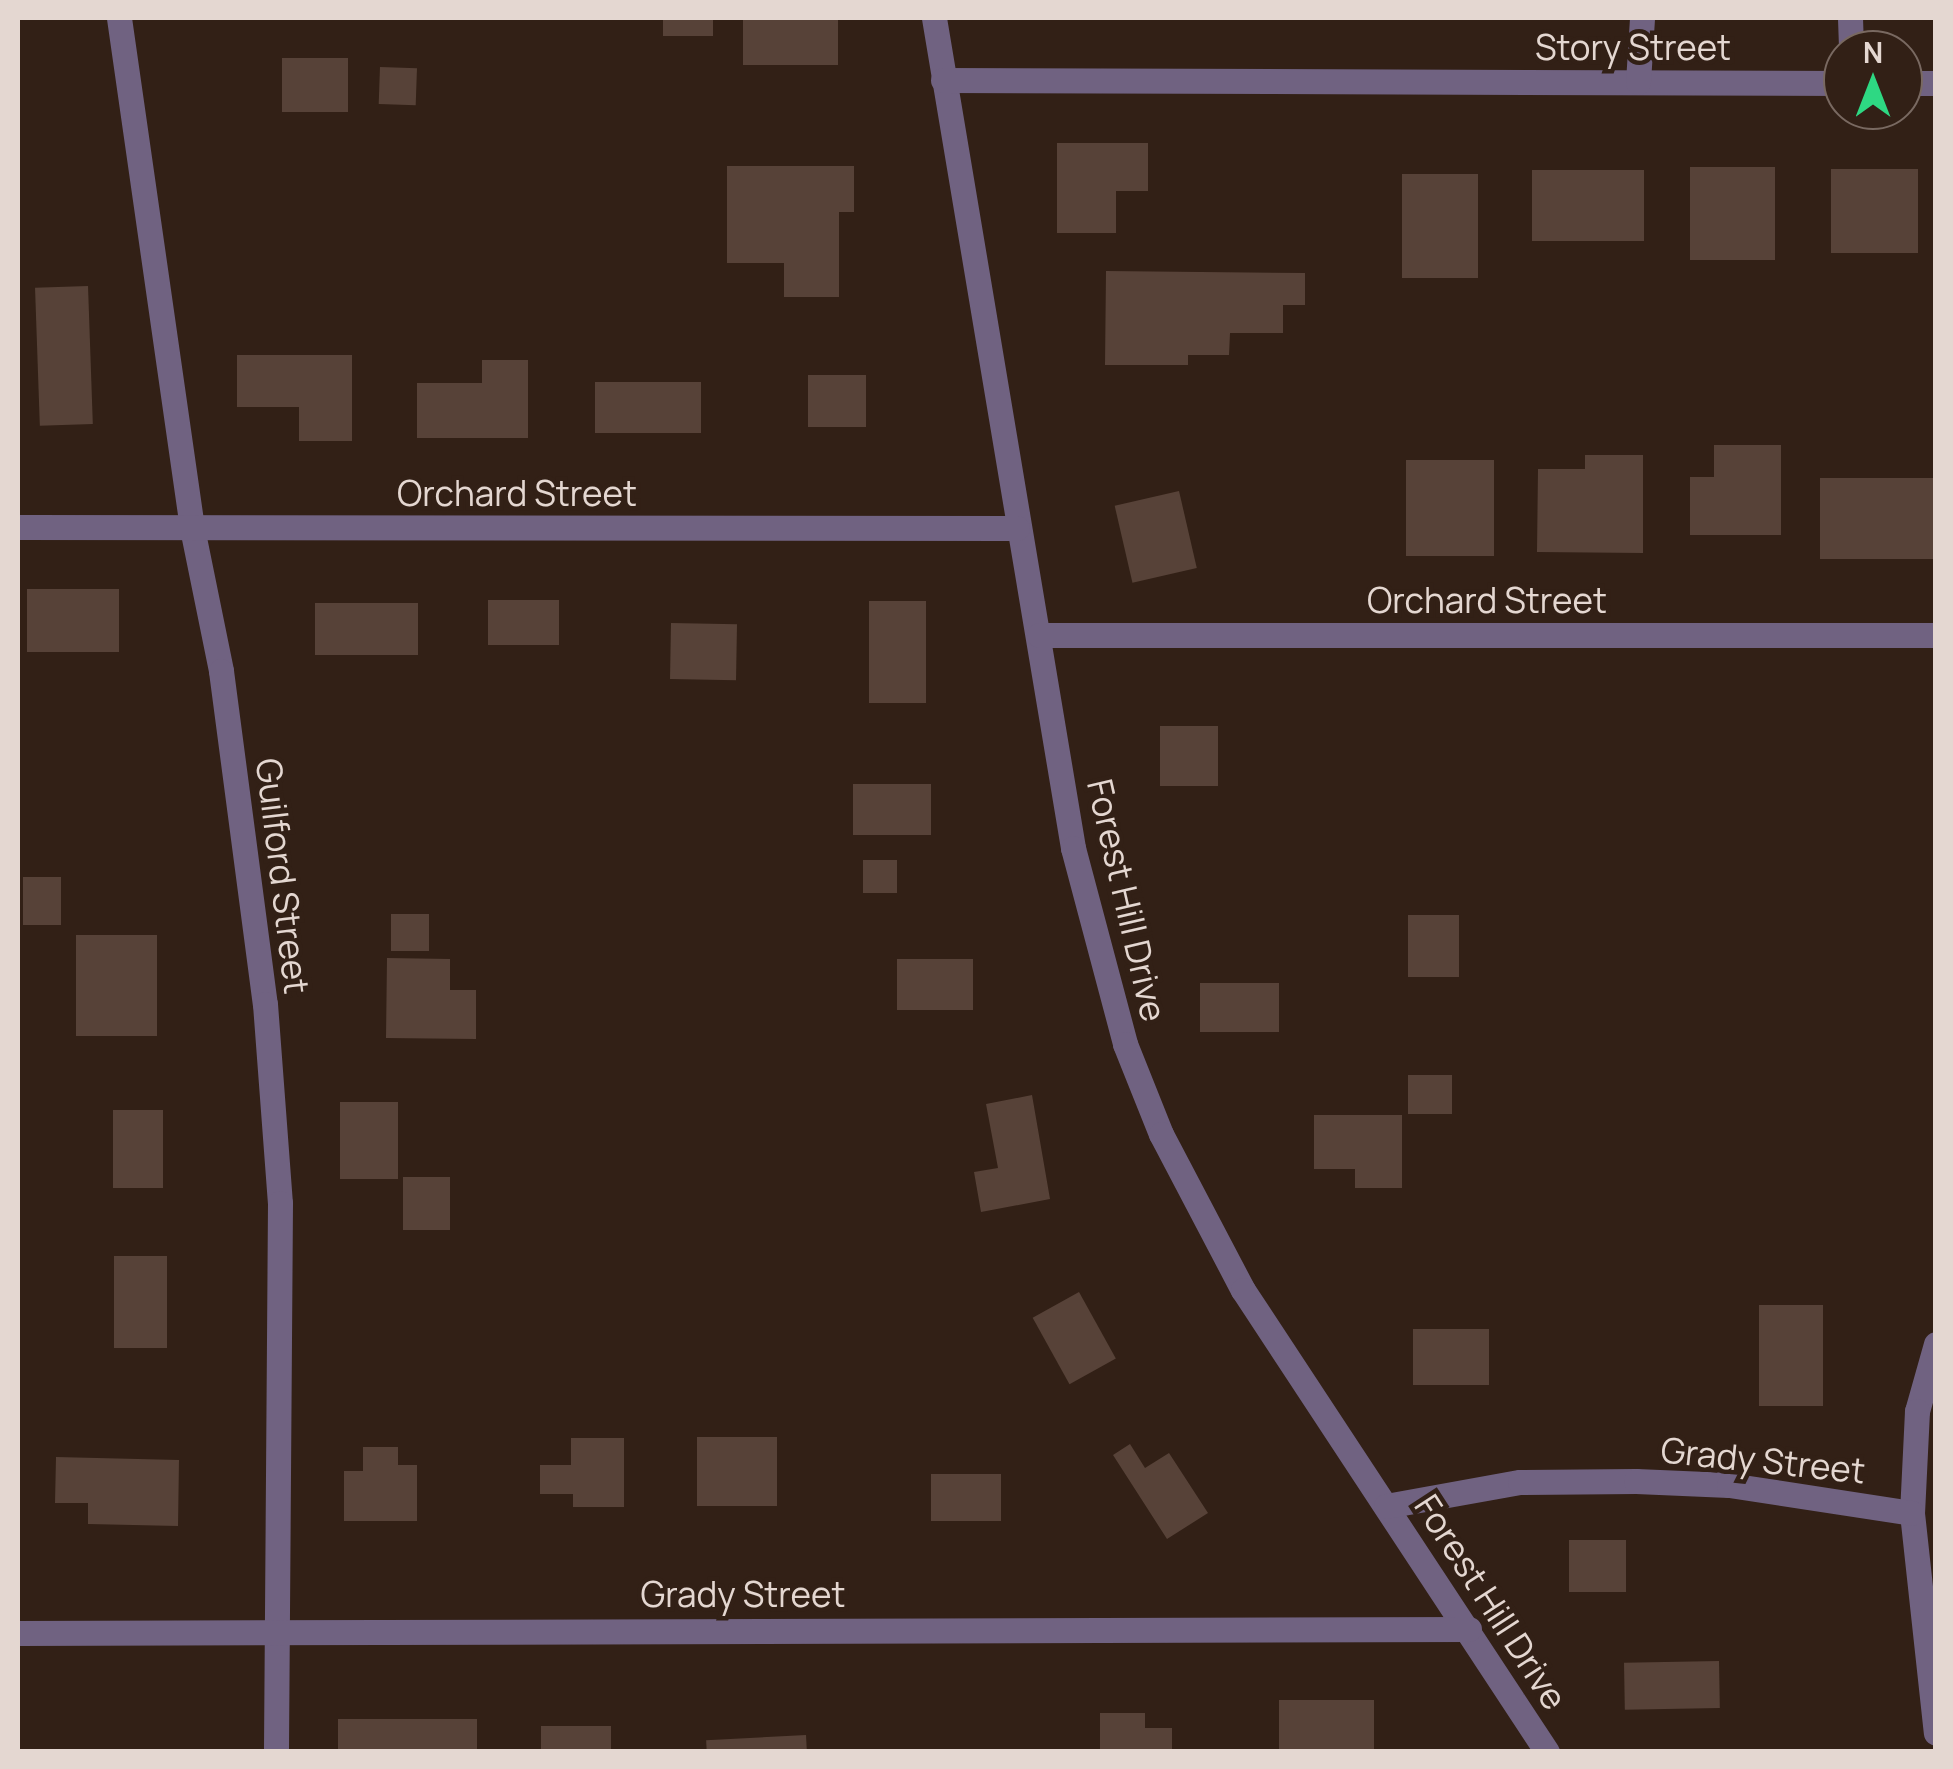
<!DOCTYPE html>
<style>
body{margin:0}
#map{position:relative;width:1953px;height:1769px;overflow:hidden;background:#322016;font-family:Manrope,sans-serif}
div>[style]{position:absolute}
[style*='--x']{left:calc(var(--x)*1px);top:calc(var(--y)*1px);width:calc(var(--w)*1px);rotate:calc(var(--a)*1deg)}
.building>*{inset:0;background:#574238;transform-origin:0 0}
.minor>*{height:25px;margin:-12.5px;padding:0 12.5px;transform-origin:12.5px;border-radius:12.5px;background:#706281}
span{translate:-50% -50%;white-space:nowrap;text-align:center;line-height:1.15;-webkit-text-stroke:9px #322016;paint-order:stroke}
.street-label{font-size:35px;color:#e4d7d1}
.frame{position:absolute;inset:0;border:20px solid #e4d7d1;pointer-events:none}
.north{position:absolute;left:1823px;top:30px;width:100px;height:100px;box-sizing:border-box;background:#322016;border:2px solid #796961;border-radius:50%;rotate:0deg;font-size:28px;font-weight:700;line-height:40px;text-align:center;color:#e4d7d1}
.north::after{content:'';display:block;margin:auto;width:35px;height:45px;background:#2ed883;clip-path:polygon(50% 0,100% 100%,50% 72%,0 100%)}
</style>
<div id="map">
<div class="building">
<div style="left:663px;top:18px;width:50px;height:18px"></div>
<div style="left:743px;top:19px;width:95px;height:46px"></div>
<div style="left:282px;top:58px;width:66px;height:54px"></div>
<div style="left:380px;top:67px;width:37px;height:37px;rotate:2deg"></div>
<div style="clip-path:polygon(1057px 143px,1148px 143px,1148px 191px,1116px 191px,1116px 233px,1057px 233px)"></div>
<div style="clip-path:polygon(727px 166px,854px 166px,854px 212px,839px 212px,839px 297px,784px 297px,784px 263px,727px 263px)"></div>
<div style="left:1690px;top:167px;width:85px;height:93px"></div>
<div style="left:1831px;top:169px;width:87px;height:84px"></div>
<div style="left:1532px;top:170px;width:112px;height:71px"></div>
<div style="left:1402px;top:174px;width:76px;height:104px"></div>
<div style="clip-path:polygon(1106px 271px,1305px 273px,1305px 305px,1283px 305px,1283px 333px,1230px 333px,1229px 355px,1188px 355px,1188px 365px,1105px 365px)"></div>
<div style="left:88px;top:286px;width:138px;height:53px;rotate:88deg"></div>
<div style="clip-path:polygon(237px 355px,352px 355px,352px 441px,299px 441px,299px 407px,237px 407px)"></div>
<div style="clip-path:polygon(482px 360px,528px 360px,528px 438px,417px 438px,417px 383px,482px 383px)"></div>
<div style="left:808px;top:375px;width:58px;height:52px"></div>
<div style="left:595px;top:382px;width:106px;height:51px"></div>
<div style="clip-path:polygon(1714px 445px,1781px 445px,1781px 535px,1690px 535px,1690px 477px,1714px 477px)"></div>
<div style="clip-path:polygon(1585px 455px,1643px 455px,1643px 553px,1537px 552px,1538px 469px,1585px 469px)"></div>
<div style="left:1406px;top:460px;width:88px;height:96px"></div>
<div style="left:1820px;top:478px;width:114px;height:81px"></div>
<div style="left:1179px;top:491px;width:79px;height:66px;rotate:77deg"></div>
<div style="left:27px;top:589px;width:92px;height:63px"></div>
<div style="left:488px;top:600px;width:71px;height:45px"></div>
<div style="left:869px;top:601px;width:57px;height:102px"></div>
<div style="left:315px;top:603px;width:103px;height:52px"></div>
<div style="left:671px;top:623px;width:66px;height:56px;rotate:1deg"></div>
<div style="left:1160px;top:726px;width:58px;height:60px"></div>
<div style="left:853px;top:784px;width:78px;height:51px"></div>
<div style="left:863px;top:860px;width:34px;height:33px"></div>
<div style="left:23px;top:877px;width:38px;height:48px"></div>
<div style="left:391px;top:914px;width:38px;height:37px"></div>
<div style="left:1408px;top:915px;width:51px;height:62px"></div>
<div style="left:76px;top:935px;width:81px;height:101px"></div>
<div style="clip-path:polygon(387px 958px,450px 959px,450px 990px,476px 990px,476px 1039px,386px 1038px)"></div>
<div style="left:897px;top:959px;width:76px;height:51px"></div>
<div style="left:1200px;top:983px;width:79px;height:49px"></div>
<div style="left:1408px;top:1075px;width:44px;height:39px"></div>
<div style="clip-path:polygon(1032px 1095px,1050px 1199px,981px 1212px,974px 1172px,998px 1168px,986px 1104px)"></div>
<div style="left:340px;top:1102px;width:58px;height:77px"></div>
<div style="left:113px;top:1110px;width:50px;height:78px"></div>
<div style="clip-path:polygon(1314px 1115px,1402px 1115px,1402px 1188px,1355px 1188px,1355px 1169px,1314px 1169px)"></div>
<div style="left:403px;top:1177px;width:47px;height:53px"></div>
<div style="left:114px;top:1256px;width:53px;height:92px"></div>
<div style="left:1079px;top:1292px;width:76px;height:53px;rotate:61deg"></div>
<div style="left:1759px;top:1305px;width:64px;height:101px"></div>
<div style="left:1413px;top:1329px;width:76px;height:56px"></div>
<div style="left:697px;top:1437px;width:80px;height:69px"></div>
<div style="clip-path:polygon(571px 1438px,624px 1438px,624px 1507px,573px 1507px,573px 1494px,540px 1494px,540px 1465px,571px 1465px)"></div>
<div style="clip-path:polygon(1130px 1444px,1145px 1468px,1169px 1453px,1208px 1513px,1167px 1539px,1113px 1455px)"></div>
<div style="clip-path:polygon(363px 1447px,398px 1447px,398px 1465px,417px 1465px,417px 1521px,344px 1521px,344px 1471px,363px 1471px)"></div>
<div style="clip-path:polygon(56px 1457px,179px 1460px,178px 1526px,88px 1524px,88px 1503px,55px 1503px)"></div>
<div style="left:931px;top:1474px;width:70px;height:47px"></div>
<div style="left:1569px;top:1540px;width:57px;height:52px"></div>
<div style="left:1719px;top:1661px;width:47px;height:95px;rotate:89deg"></div>
<div style="left:1279px;top:1700px;width:95px;height:52px"></div>
<div style="clip-path:polygon(1100px 1713px,1145px 1713px,1145px 1728px,1172px 1728px,1172px 1752px,1100px 1752px)"></div>
<div style="left:477px;top:1719px;width:33px;height:139px;rotate:90deg"></div>
<div style="left:541px;top:1726px;width:70px;height:26px"></div>
<div style="left:806px;top:1735px;width:17px;height:100px;rotate:87deg"></div>
</div>
<div class="minor">
<div style="--x:119;--y:18;--w:515;--a:81.85"></div>
<div style="--x:192;--y:528;--w:146;--a:78.5"></div>
<div style="--x:221;--y:671;--w:336;--a:82.5"></div>
<div style="--x:265;--y:1004;--w:200;--a:85.7"></div>
<div style="--x:280;--y:1203;--w:549;--a:90.42"></div>
<div style="--x:934;--y:18;--w:842;--a:80.49"></div>
<div style="--x:1073;--y:848;--w:203;--a:75.1"></div>
<div style="--x:1125;--y:1044;--w:97;--a:68.2"></div>
<div style="--x:1161;--y:1134;--w:176;--a:62.3"></div>
<div style="--x:1243;--y:1290;--w:553;--a:56.65"></div>
<div style="--x:1850;--y:18;--w:32;--a:88"></div>
<div style="--x:943;--y:80;--w:900;--a:0.19"></div>
<div style="--x:1638;--y:82;--w:64;--a:-86.4"></div>
<div style="--x:1903;--y:83;--w:33;--a:0"></div>
<div style="--x:18;--y:527;--w:999;--a:0.06"></div>
<div style="--x:1039;--y:635;--w:897;--a:0"></div>
<div style="--x:1936;--y:1344;--w:70;--a:105.8"></div>
<div style="--x:1917;--y:1411;--w:102;--a:92.8"></div>
<div style="--x:1912;--y:1513;--w:221;--a:83.8"></div>
<div style="--x:1386;--y:1506;--w:136;--a:-10.2"></div>
<div style="--x:1520;--y:1482;--w:116;--a:-0.5"></div>
<div style="--x:1636;--y:1481;--w:93;--a:2.5"></div>
<div style="--x:1729;--y:1485;--w:185;--a:8.7"></div>
<div style="--x:18;--y:1633;--w:1451;--a:-0.16"></div>
</div>
<div class="street-label">
<span style="left:1633px;top:47px">Story Street</span>
<span style="left:517px;top:493px">Orchard Street</span>
<span style="left:1487px;top:600px">Orchard Street</span>
<span style="left:283px;top:876px;rotate:83deg">Guilford Street</span>
<span style="left:1127px;top:900px;rotate:77deg">Forest Hill Drive</span>
<span style="left:1763px;top:1460px;rotate:6deg">Grady Street</span>
<span style="left:743px;top:1594px">Grady Street</span>
<span style="left:1491px;top:1602px;rotate:57deg">Forest Hill Drive</span>
</div>
<div class="frame"></div>
<div class="north">N</div>
</div>
